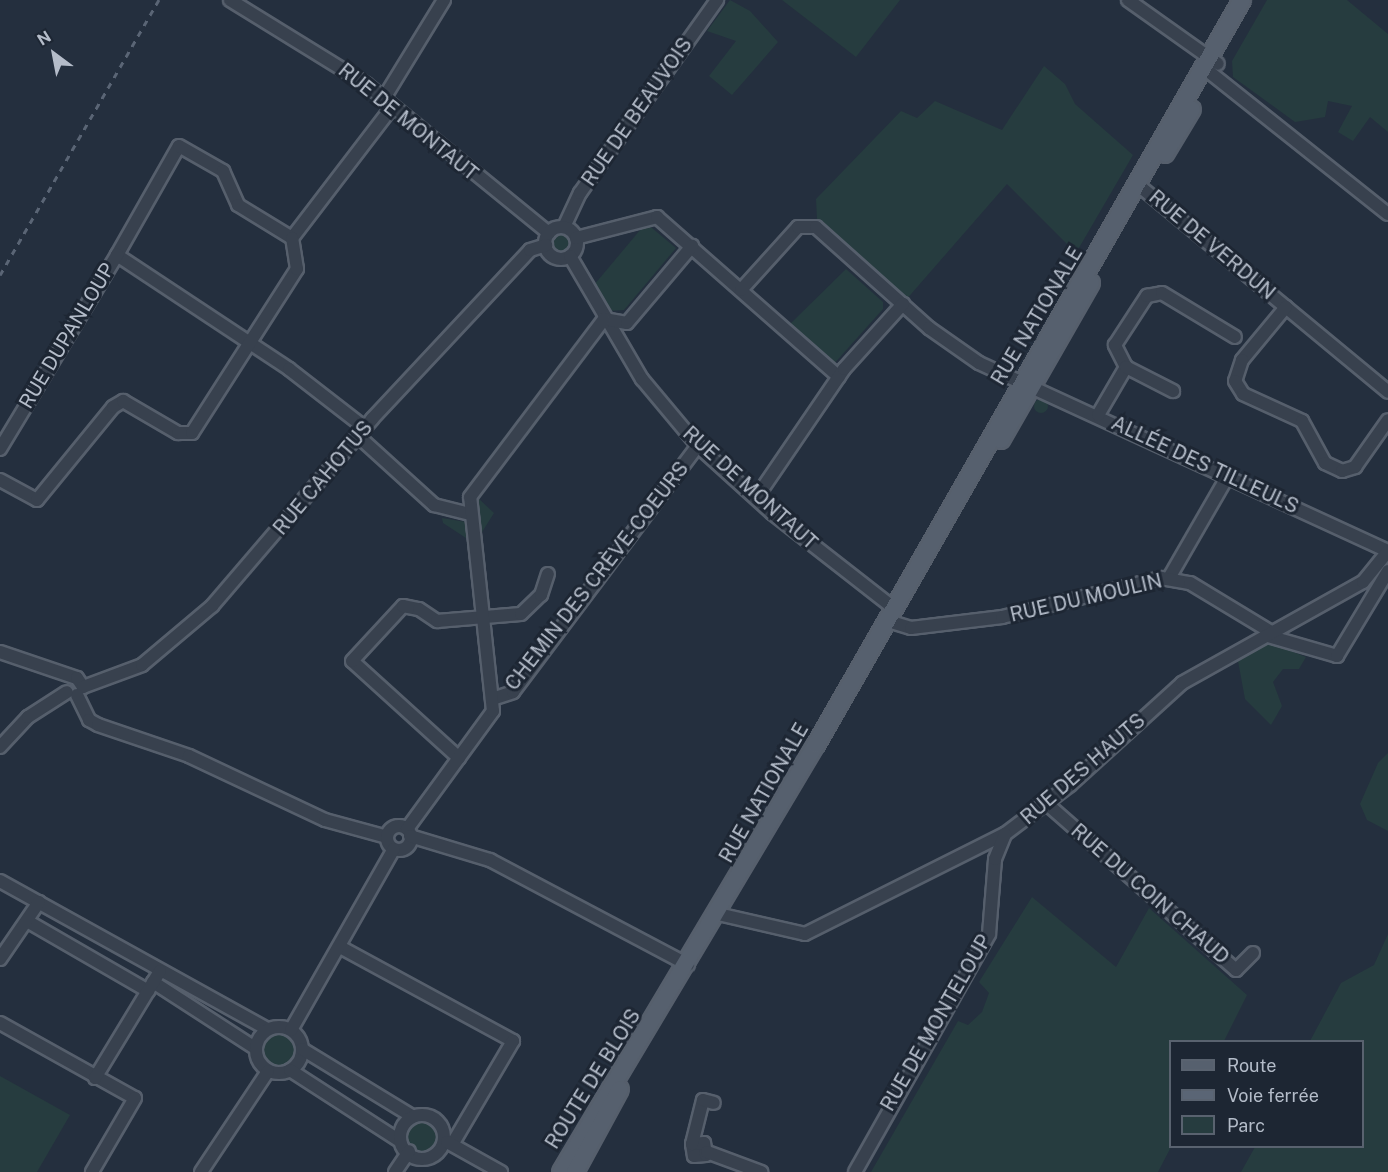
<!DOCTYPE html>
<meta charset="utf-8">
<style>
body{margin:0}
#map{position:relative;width:1388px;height:1172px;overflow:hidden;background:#242f3e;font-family:"Public Sans",sans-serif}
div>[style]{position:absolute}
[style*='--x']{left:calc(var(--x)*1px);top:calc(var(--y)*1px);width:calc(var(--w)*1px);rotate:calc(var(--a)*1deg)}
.green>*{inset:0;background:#263c3f}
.round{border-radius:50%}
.roads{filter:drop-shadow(2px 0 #565f6c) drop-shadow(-2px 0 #565f6c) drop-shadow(0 2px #565f6c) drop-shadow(0 -2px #565f6c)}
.minor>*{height:12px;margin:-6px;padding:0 6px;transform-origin:6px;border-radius:6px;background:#38414e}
.minor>.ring{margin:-6px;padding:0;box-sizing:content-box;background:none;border:12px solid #38414e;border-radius:50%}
.major>*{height:16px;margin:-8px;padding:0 8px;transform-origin:8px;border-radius:8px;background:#56606e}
.rail>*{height:3px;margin-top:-1.5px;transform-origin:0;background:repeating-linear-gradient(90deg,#5a6575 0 6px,transparent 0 12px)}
span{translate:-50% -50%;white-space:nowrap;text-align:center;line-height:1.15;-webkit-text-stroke:6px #1d2633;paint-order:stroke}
.street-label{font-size:20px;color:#b4bcc9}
.legend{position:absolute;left:1169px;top:1040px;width:195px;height:108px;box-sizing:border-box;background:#1d2633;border:2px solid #59626f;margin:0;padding:8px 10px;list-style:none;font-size:18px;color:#b4bcc9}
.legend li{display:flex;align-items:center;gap:12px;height:30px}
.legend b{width:30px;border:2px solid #59626f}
.north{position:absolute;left:24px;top:24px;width:60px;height:60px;-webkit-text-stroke:4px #1d2633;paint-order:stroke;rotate:328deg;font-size:16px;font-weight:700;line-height:24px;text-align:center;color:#b4bcc9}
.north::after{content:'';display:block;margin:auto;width:21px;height:27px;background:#b4bcc9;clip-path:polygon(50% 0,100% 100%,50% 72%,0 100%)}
</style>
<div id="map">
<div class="green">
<div style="clip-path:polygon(730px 0,750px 11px,778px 42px,732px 95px,709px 76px,736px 41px,707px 31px)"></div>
<div style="clip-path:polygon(782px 0,900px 0,856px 57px)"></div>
<div style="clip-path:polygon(1267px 0,1347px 0,1388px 34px,1388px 132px,1370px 117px,1353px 141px,1338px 132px,1352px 106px,1328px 101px,1325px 117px,1295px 122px,1233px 77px,1232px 61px)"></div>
<div style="clip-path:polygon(1044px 66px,1065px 84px,1075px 104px,1133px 155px,1076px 253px,1007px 184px,905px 301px,817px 219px,816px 199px,901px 111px,917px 118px,935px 101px,1002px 130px)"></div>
<div style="clip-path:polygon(646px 223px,676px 248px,624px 310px,609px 311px,594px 285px)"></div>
<div class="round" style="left:551px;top:232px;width:22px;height:22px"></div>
<div style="clip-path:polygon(846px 269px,883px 302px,883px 309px,832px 366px,787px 327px)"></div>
<div class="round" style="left:1034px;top:399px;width:14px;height:14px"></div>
<div style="clip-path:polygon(477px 497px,494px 513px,479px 537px,475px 506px)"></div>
<div style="clip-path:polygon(442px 518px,466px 522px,469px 540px,443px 523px)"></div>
<div style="clip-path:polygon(1269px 642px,1306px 657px,1299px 669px,1283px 669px,1273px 682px,1282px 706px,1271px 725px,1245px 699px,1238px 661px)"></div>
<div style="clip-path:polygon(1388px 753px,1388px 831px,1367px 820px,1360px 804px,1378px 763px)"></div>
<div style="clip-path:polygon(1032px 897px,1116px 967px,1149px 908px,1247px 995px,1224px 1041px,1170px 1042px,1171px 1147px,1158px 1172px,871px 1172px,958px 1021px,968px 1025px,982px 1012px,989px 993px,979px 982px)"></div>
<div style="clip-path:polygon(1388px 934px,1388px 1172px,1241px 1172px,1255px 1147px,1362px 1146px,1362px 1042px,1310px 1041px,1341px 983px,1374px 965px)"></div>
<div class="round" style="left:261px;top:1032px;width:36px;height:36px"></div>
<div style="clip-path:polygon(0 1076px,70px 1115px,37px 1172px,0 1172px)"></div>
<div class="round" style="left:404px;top:1119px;width:34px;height:34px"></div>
</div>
<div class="roads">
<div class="minor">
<div style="--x:230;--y:0;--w:160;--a:31.7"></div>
<div style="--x:366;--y:84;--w:236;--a:39.2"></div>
<div style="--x:1128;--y:0;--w:110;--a:35.4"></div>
<div style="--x:1203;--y:67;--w:236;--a:38.5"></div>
<div style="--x:384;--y:98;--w:115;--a:-58.5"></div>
<div style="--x:1137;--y:184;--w:326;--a:39.6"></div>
<div style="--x:564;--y:227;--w:38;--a:-65"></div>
<div style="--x:580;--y:193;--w:237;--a:-54.6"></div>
<div class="ring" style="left:545px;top:227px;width:20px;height:20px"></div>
<div style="--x:292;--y:238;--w:166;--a:-52.6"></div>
<div style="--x:576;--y:238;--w:84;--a:-14.5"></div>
<div style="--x:657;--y:217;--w:242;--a:41.3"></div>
<div style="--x:117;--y:255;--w:206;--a:33.5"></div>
<div style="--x:289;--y:369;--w:96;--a:37.8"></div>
<div style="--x:117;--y:255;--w:125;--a:-60.4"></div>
<div style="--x:179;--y:146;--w:51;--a:29.6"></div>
<div style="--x:223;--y:171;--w:37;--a:66"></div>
<div style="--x:238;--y:205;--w:63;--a:31.4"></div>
<div style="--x:570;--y:256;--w:143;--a:59.7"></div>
<div style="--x:642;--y:379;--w:87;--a:50.1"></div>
<div style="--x:698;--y:446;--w:100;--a:42.2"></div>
<div style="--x:772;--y:513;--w:156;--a:38"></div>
<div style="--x:741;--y:290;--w:85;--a:-47.9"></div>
<div style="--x:798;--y:227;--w:18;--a:0"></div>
<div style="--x:816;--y:227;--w:152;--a:41.8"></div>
<div style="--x:929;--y:328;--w:61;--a:35"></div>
<div style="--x:979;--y:363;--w:450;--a:24.7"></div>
<div style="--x:1286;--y:307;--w:69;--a:129.7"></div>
<div style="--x:1242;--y:360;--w:22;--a:108"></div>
<div style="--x:1235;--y:381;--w:15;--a:58"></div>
<div style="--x:1243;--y:394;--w:65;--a:24.6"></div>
<div style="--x:1302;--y:421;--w:48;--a:61.3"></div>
<div style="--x:1325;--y:463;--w:19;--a:25"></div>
<div style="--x:1342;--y:471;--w:14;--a:-17"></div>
<div style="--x:1355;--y:467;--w:57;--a:-54.9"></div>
<div style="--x:604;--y:319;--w:23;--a:10"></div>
<div style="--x:627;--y:323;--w:101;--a:-49.8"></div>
<div style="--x:1126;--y:367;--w:25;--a:-117"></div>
<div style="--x:1115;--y:345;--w:59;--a:-56.9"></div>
<div style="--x:1147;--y:296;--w:15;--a:-11"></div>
<div style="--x:1162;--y:293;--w:85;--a:31.1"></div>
<div style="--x:1098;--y:415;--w:56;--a:-59.7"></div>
<div style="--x:1126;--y:367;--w:53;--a:27.1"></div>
<div style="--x:358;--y:436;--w:103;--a:42.2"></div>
<div style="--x:434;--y:505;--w:37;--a:14"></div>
<div style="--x:0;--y:449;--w:227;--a:-58.9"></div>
<div style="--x:0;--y:480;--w:42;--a:28.4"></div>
<div style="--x:37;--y:500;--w:120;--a:-50.7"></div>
<div style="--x:113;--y:407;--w:12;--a:-31"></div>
<div style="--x:123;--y:401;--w:64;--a:30.2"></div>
<div style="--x:178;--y:433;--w:14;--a:0"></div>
<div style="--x:192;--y:433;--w:195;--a:-57.4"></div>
<div style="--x:297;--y:269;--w:31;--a:-99"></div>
<div style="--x:756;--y:498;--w:156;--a:-55.7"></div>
<div style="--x:844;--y:369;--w:88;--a:-47.8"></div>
<div style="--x:1169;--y:578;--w:118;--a:-60"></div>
<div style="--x:888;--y:621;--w:24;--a:17"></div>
<div style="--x:911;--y:628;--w:92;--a:-6.9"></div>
<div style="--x:1002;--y:617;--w:164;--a:-13.8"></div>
<div style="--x:1161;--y:578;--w:29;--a:10"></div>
<div style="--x:1190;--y:583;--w:95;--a:31.2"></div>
<div style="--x:1268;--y:636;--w:72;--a:16.2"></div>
<div style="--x:1337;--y:656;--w:99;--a:-59"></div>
<div style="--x:0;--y:652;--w:81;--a:18.7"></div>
<div style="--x:77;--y:678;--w:11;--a:56"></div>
<div style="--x:83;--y:687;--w:63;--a:-20.4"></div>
<div style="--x:142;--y:665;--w:92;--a:-40.1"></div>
<div style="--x:212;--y:606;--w:246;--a:-49.4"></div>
<div style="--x:372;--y:419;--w:231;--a:-46.9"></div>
<div style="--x:530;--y:250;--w:17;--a:-17"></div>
<div style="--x:77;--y:695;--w:28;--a:64"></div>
<div style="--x:89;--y:720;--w:10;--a:29"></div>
<div style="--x:98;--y:725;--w:96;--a:18.8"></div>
<div style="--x:189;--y:756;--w:150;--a:25.2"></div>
<div style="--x:325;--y:820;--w:64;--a:15.3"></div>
<div style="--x:492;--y:699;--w:22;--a:-18"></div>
<div style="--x:513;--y:692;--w:308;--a:-53.1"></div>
<div style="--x:0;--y:747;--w:41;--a:-47"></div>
<div style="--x:28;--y:717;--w:46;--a:-32.7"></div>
<div style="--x:459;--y:758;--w:144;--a:-137.8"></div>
<div style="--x:352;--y:661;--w:75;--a:-47.2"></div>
<div style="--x:403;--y:606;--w:16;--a:11"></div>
<div style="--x:419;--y:609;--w:22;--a:34"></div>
<div style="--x:437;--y:621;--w:84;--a:-4.8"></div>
<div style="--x:521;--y:614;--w:28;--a:-44"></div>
<div style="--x:541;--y:595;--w:22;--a:-72"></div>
<div style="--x:1046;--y:803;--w:253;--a:41.3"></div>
<div style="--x:1236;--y:970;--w:24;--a:-45"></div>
<div class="ring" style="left:387px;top:826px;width:12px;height:12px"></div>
<div style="--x:407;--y:829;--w:146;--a:-53.9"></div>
<div style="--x:493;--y:711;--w:215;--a:-96.1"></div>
<div style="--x:470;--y:497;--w:223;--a:-53"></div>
<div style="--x:410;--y:836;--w:84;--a:16.7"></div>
<div style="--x:490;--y:860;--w:224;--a:27.9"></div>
<div style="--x:0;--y:881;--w:305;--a:29"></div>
<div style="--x:718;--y:914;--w:89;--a:12.9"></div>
<div style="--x:805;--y:934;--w:224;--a:-26.6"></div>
<div style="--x:1005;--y:834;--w:81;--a:-37"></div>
<div style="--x:1070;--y:785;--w:151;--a:-42.3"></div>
<div style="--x:1182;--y:683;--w:207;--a:-29.2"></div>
<div style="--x:1363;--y:582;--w:40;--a:-51"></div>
<div style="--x:27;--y:921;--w:140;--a:30"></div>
<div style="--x:340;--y:947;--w:197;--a:28.5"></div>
<div style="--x:513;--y:1041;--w:118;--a:120.5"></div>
<div style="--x:0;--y:959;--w:69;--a:-55.6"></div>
<div style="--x:153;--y:982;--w:121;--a:32.9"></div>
<div style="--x:0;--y:1023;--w:154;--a:29.1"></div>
<div style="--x:135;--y:1098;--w:86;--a:120.2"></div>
<div class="ring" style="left:256px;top:1027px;width:34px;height:34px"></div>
<div style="--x:291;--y:1030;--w:208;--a:-60.4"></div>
<div style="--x:302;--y:1049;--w:127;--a:31.4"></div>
<div style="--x:290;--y:1070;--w:129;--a:32.9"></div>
<div style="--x:95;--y:1078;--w:125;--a:-58.7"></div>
<div class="ring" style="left:400px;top:1115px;width:32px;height:32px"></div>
<div style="--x:447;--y:1142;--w:62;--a:29.1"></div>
<div style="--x:692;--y:1144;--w:12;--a:81"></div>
<div style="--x:694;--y:1156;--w:12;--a:-5"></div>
<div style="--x:706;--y:1155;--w:12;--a:-99"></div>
<div style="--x:704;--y:1143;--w:12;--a:175"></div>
<div style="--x:692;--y:1144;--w:45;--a:-76"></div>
<div style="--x:703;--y:1100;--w:11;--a:15"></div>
<div style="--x:707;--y:1152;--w:58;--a:20.3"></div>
<div style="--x:201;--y:1172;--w:121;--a:-56.4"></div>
<div style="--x:395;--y:1172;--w:25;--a:-56"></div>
<div style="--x:855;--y:1172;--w:273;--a:-60.6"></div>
<div style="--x:989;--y:934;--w:75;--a:-85.4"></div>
<div style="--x:995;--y:859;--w:27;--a:-68"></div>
</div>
<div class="major">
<div style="--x:1165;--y:154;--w:52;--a:-59"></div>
<div style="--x:1001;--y:440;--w:181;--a:-60.2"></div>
<div style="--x:561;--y:1172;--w:497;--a:-59.2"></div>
<div style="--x:816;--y:745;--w:858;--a:-60.24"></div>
<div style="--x:575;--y:1172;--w:94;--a:-61.5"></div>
</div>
</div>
<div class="rail">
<div style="--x:0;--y:275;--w:318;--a:-60"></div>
</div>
<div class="street-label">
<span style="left:637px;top:112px;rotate:-55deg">RUE DE BEAUVOIS</span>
<span style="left:408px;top:122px;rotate:39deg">RUE DE MONTAUT</span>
<span style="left:1212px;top:245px;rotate:40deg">RUE DE VERDUN</span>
<span style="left:1037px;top:316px;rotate:-59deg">RUE NATIONALE</span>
<span style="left:67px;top:336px;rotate:-59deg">RUE DUPANLOUP</span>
<span style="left:1205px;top:465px;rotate:25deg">ALLÉE DES TILLEULS</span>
<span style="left:323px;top:478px;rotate:-50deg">RUE CAHOTUS</span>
<span style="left:750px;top:488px;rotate:42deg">RUE DE MONTAUT</span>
<span style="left:597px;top:576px;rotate:-52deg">CHEMIN DES CRÈVE-COEURS</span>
<span style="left:1086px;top:598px;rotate:-13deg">RUE DU MOULIN</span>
<span style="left:1083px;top:769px;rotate:-41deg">RUE DES HAUTS</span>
<span style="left:764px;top:793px;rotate:-60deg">RUE NATIONALE</span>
<span style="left:1150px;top:894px;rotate:41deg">RUE DU COIN CHAUD</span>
<span style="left:936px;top:1023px;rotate:-60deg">RUE DE MONTELOUP</span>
<span style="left:593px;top:1079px;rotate:-58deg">ROUTE DE BLOIS</span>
</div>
<ul class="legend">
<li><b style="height:8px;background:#56606e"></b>Route</li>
<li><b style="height:8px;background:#5a6575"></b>Voie ferrée</li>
<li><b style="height:16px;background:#263c3f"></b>Parc</li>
</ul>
<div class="north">N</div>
</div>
